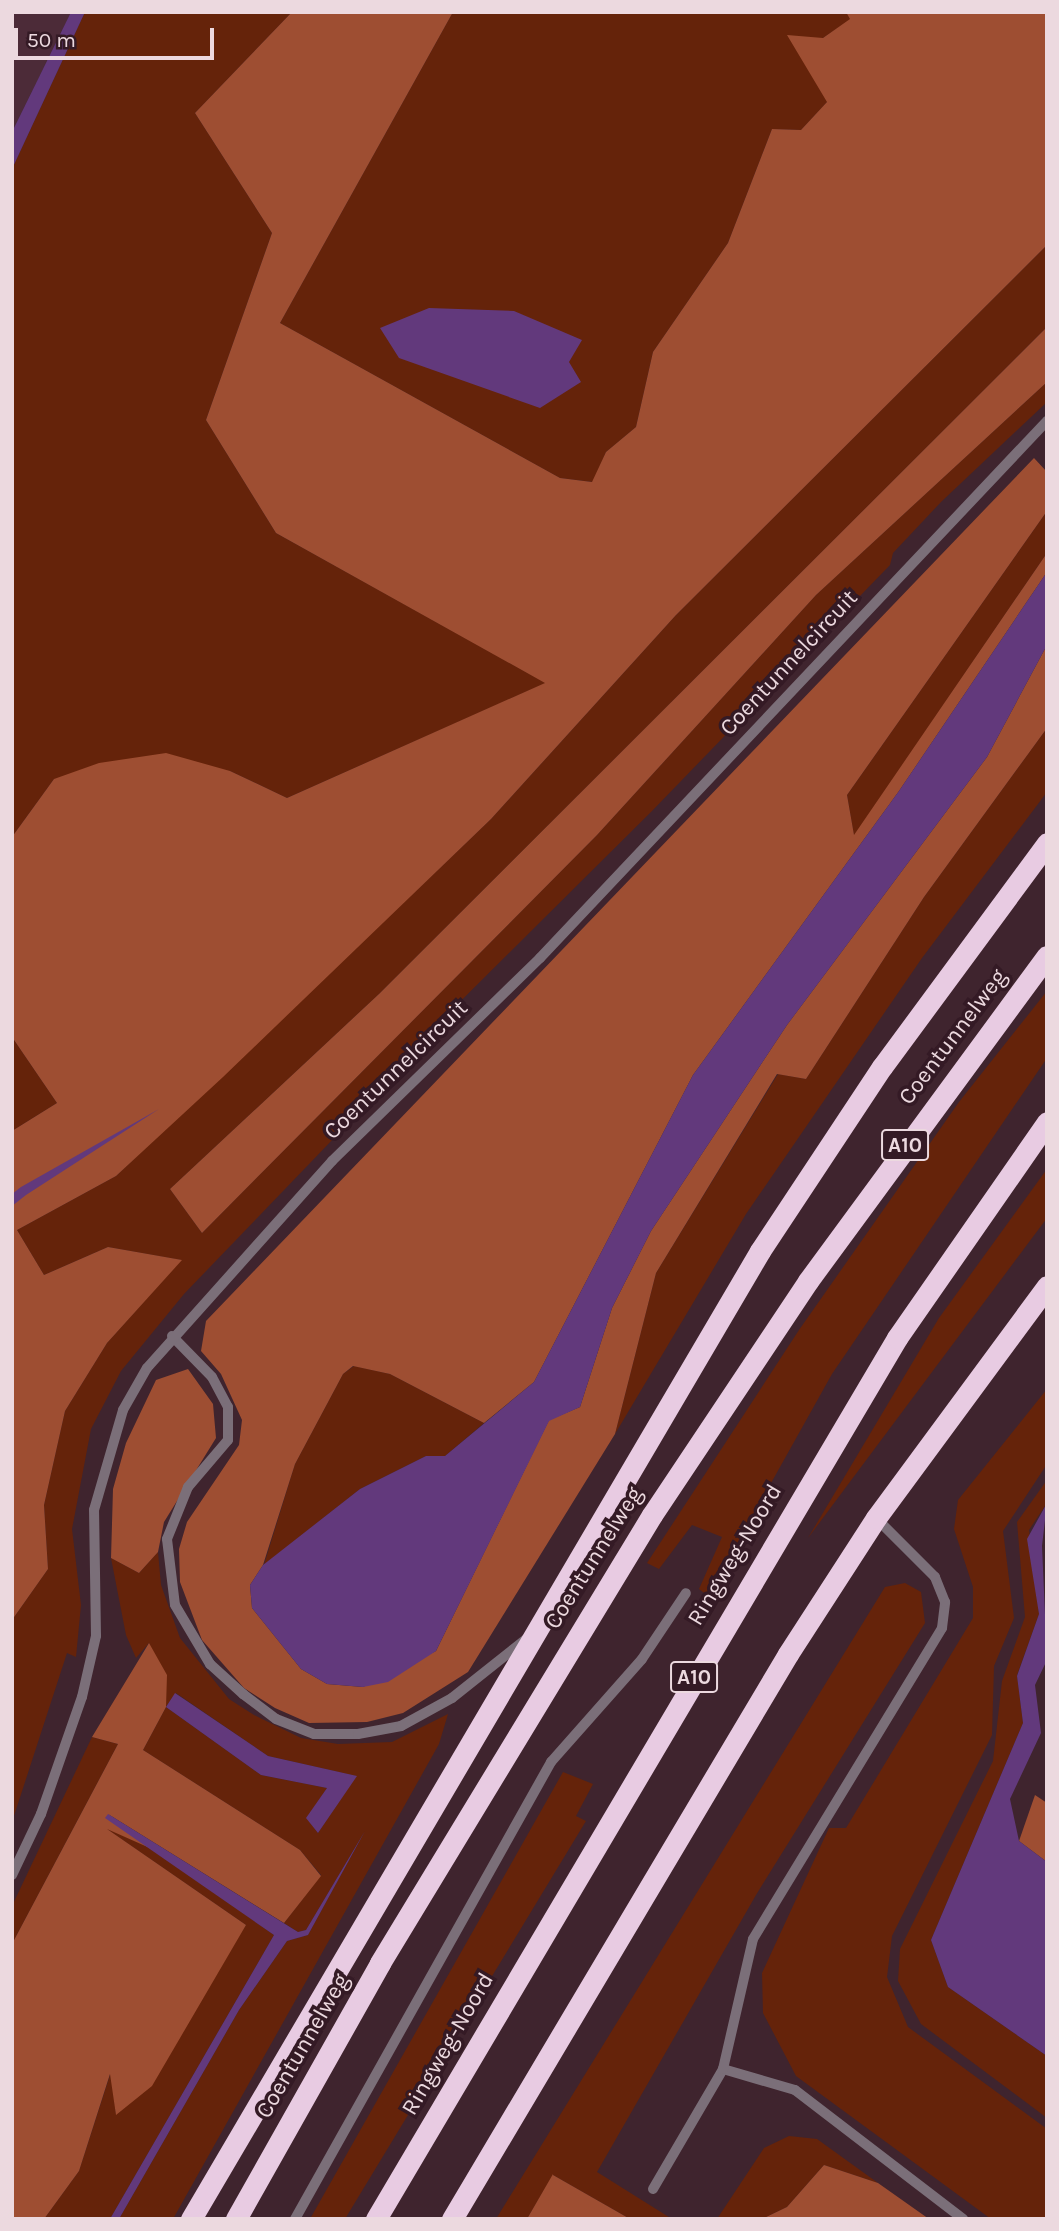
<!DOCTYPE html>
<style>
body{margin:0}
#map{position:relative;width:1059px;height:2231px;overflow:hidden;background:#3f242e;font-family:Karla,sans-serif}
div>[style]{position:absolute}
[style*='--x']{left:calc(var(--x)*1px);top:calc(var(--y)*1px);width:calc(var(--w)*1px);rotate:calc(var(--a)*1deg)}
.built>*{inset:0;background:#4c2b38}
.green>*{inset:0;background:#65230a}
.forest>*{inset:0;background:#9e4e32}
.water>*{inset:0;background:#62397c}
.lane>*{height:10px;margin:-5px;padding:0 5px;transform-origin:5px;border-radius:5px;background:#7b6f79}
.highway>*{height:21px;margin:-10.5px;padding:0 10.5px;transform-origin:10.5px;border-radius:10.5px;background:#e8cbe2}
span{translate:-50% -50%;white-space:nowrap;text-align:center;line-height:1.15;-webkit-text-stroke:7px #341a25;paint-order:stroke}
.shield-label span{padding:2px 5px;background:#341a25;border:2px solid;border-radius:5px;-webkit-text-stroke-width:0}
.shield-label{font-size:21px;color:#ecd9df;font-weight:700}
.street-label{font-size:23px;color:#ecd9df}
.frame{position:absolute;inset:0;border:14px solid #ecd9df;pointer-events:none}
.scale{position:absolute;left:14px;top:28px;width:200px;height:32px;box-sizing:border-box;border:4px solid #ecd9df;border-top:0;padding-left:9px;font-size:21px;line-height:24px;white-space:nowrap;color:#ecd9df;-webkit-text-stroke:5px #341a25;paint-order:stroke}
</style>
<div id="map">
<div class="built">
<div style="clip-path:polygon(12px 12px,71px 12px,12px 132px)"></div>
</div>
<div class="green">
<div style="clip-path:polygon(85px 12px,292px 12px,195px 113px,272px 233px,206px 420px,276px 533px,546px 683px,287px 798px,230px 771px,54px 779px,12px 837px,12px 169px)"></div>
<div style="clip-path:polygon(453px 12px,846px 12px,851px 19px,823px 38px,828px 101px,801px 130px,772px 129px,728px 243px,653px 352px,636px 427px,606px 452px,593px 482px,560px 478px,280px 323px)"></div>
<div style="clip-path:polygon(1047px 245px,1047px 327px,379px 994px,170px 1189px,202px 1233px,597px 835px,816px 595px,1047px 382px,1047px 402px,941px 502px,893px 553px,890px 565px,652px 811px,346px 1115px,336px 1136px,184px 1294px,121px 1371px,91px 1429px,72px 1529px,81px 1605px,76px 1657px,67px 1653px,12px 1822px,12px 1620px,48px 1569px,44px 1505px,65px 1411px,107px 1343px,181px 1260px,108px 1247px,44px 1275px,17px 1230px,116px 1176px,424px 883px,491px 819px,676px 615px)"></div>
<div style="clip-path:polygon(1047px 511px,1047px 553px,854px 836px,847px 795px)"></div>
<div style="clip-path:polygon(1047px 728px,1047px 792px,922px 958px,746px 1214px,615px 1434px,656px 1273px,778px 1074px,806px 1079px,924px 897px)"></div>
<div style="clip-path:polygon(1047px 991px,1047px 1058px,832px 1374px,708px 1596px,699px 1589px,722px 1537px,692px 1525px,659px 1569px,647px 1563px,799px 1330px,959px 1102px)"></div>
<div style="clip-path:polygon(12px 1037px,57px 1103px,12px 1131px)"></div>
<div style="clip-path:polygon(1047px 1169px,1047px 1218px,808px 1538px,939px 1318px)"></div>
<div style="clip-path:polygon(354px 1366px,390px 1374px,484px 1423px,445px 1456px,426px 1456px,360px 1489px,264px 1565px,295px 1464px,343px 1374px)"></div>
<div style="clip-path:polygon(1047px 1389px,1047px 1464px,1003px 1531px,1014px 1618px,994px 1666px,992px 1735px,892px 1936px,887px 1977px,908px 2027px,1047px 2129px,1047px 2219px,991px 2219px,796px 2076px,763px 2013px,762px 1973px,829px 1828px,846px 1828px,973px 1618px,973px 1587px,954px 1529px,958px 1500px)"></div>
<div style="clip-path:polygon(1047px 1480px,1047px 1503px,1029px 1530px,1039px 1614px,1017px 1675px,1023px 1723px,931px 1940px,948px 1987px,1047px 2056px,1047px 2118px,921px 2024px,898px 1981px,900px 1949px,993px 1761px,1002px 1681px,1025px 1617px,1017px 1522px)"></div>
<div style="clip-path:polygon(evenodd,158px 1552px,161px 1585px,180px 1638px,229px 1699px,254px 1715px,301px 1738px,338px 1744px,392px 1742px,448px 1714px,439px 1744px,173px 2219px,119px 2219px,239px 2010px,287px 1941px,308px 1935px,365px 1831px,306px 1930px,298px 1932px,284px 1923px,321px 1875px,300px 1850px,143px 1750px,166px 1707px,149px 1643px,136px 1658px,126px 1635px,111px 1558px,139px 1573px,158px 1552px,176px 1693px,268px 1756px,356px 1776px,318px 1833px,307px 1818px,327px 1788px,261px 1775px,166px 1707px,176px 1693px)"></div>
<div style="clip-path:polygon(905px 1583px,921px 1592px,925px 1623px,756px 1895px,597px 2172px,672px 2219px,630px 2219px,553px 2175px,527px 2219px,496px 2219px,885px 1587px)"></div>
<div style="clip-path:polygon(92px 1737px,118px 1744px,12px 1944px,12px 1906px)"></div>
<div style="clip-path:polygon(563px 1772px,593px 1784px,576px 1816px,586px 1821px,345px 2219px,310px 2219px)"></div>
<div style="clip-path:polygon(101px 1825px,152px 1849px,274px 1935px,110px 2219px,44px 2219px,79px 2171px,111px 2072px,116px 2114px,246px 1925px)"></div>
<div style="clip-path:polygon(789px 2136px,817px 2139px,878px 2183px,824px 2165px,787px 2207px,762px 2219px,717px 2219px,764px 2148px)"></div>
</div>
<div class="forest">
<div style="clip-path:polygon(292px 12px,453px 12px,280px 323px,560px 478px,592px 482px,606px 452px,636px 427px,653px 352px,728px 243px,772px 129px,801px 130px,827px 102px,787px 35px,823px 38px,850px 19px,846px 12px,1047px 12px,1047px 245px,676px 615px,491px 819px,223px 1077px,116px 1176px,17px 1230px,44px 1275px,108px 1247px,182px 1260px,107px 1343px,65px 1411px,44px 1505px,48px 1569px,12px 1620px,12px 1131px,57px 1103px,12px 1037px,12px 837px,54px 779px,99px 763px,166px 753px,230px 771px,287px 798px,545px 683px,276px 533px,206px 420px,272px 233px,195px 113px)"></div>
<div style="clip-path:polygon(1047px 327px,1047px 382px,816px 595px,597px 835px,202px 1233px,170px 1189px,379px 994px)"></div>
<div style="clip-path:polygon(1034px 458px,1047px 472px,1047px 511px,847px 795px,854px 835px,1047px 553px,1047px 572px,899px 791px,693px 1075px,534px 1382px,484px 1423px,390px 1374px,353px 1366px,343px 1374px,295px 1464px,263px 1565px,250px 1585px,252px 1608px,301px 1669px,327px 1684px,363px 1687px,436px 1651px,549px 1420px,580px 1407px,612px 1308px,651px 1231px,787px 1025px,987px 757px,1047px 645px,1047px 728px,924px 897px,806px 1079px,777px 1074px,656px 1273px,615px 1434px,468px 1672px,403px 1713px,367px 1722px,309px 1723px,275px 1708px,244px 1688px,202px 1640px,180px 1582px,179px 1549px,187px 1522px,239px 1445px,242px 1420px,221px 1374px,201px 1351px,206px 1321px)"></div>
<div style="clip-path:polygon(188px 1369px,213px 1404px,216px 1438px,164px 1522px,158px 1552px,139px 1573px,111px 1558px,113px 1489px,126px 1443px,156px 1380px)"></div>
<div style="clip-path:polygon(149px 1643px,167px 1675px,166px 1707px,143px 1750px,300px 1850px,321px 1876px,284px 1923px,108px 1814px,152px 1849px,107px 1829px,246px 1925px,152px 2086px,116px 2115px,110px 2074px,79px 2171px,44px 2219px,12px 2219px,12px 1944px,118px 1744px,92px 1737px)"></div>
<div style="clip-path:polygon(1035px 1795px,1047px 1803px,1047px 1862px,1019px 1841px)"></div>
<div style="clip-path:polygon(824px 2165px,878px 2183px,929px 2219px,762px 2219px,787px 2207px)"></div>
<div style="clip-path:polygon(553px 2174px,553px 2175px,630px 2219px,527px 2219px)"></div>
</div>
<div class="water">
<div style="clip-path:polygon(71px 12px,85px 12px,12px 169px,12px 132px)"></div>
<div style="clip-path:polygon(429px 308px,514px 311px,582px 340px,569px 362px,581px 382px,540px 408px,399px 358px,380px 328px)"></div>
<div style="clip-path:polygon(1047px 572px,1047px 645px,987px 757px,787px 1025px,651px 1231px,612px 1308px,580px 1407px,549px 1421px,436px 1651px,388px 1682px,363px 1687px,327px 1684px,301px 1669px,252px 1608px,250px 1585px,263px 1565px,360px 1489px,426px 1456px,445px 1456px,534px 1382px,693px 1075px,899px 791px)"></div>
<div style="clip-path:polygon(159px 1109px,26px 1195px,12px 1206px,12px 1194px,21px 1187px)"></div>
<div style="clip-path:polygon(1047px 1503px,1042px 1546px,1047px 1660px,1035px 1685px,1041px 1733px,1010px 1799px,1019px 1841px,1047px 1862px,1047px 2056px,948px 1987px,931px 1940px,1023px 1723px,1017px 1676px,1039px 1614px,1027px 1539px)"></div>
<div style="clip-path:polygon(175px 1693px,268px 1756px,357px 1776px,318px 1833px,306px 1818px,327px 1788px,261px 1775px,166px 1707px)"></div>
<div style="clip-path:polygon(108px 1814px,298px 1932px,306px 1930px,365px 1831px,308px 1935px,287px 1941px,239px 2010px,119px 2219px,110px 2219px,274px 1935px,105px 1818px)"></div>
</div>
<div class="lane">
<div style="--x:172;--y:1336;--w:57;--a:45.7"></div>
<div style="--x:212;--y:1377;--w:34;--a:62"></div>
<div style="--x:228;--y:1407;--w:33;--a:90"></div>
<div style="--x:228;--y:1440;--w:62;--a:130.4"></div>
<div style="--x:188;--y:1487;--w:56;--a:112"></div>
<div style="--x:167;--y:1539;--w:66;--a:83.1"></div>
<div style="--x:175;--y:1605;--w:69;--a:59.3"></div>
<div style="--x:210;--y:1664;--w:45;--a:42.3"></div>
<div style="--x:243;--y:1694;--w:41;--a:37.1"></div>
<div style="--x:276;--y:1719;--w:41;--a:21.5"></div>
<div style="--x:314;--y:1734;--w:44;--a:0"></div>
<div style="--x:358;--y:1734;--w:44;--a:-10.5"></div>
<div style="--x:401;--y:1726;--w:58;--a:-28.8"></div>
<div style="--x:452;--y:1698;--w:93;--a:-38.5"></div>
<div style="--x:12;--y:1875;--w:68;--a:-64.6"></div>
<div style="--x:41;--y:1814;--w:124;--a:-70.7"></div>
<div style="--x:82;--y:1697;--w:63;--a:-77.1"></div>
<div style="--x:96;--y:1636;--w:126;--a:-90.9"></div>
<div style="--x:94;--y:1510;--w:104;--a:-73.8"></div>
<div style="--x:123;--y:1410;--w:48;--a:-60.3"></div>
<div style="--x:147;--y:1368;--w:278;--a:-48.2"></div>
<div style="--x:332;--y:1161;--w:291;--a:-44.3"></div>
<div style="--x:540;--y:958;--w:739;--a:-46.65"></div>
<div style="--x:723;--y:2069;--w:75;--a:16.3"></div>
<div style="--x:795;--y:2090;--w:212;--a:37.5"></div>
<div style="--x:653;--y:2189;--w:139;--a:-59.7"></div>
<div style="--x:723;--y:2069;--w:133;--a:-77"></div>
<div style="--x:753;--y:1939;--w:364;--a:-58.7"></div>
<div style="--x:942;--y:1628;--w:26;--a:-83"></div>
<div style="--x:945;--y:1602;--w:27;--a:-112"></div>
<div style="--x:935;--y:1577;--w:83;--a:-135"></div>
<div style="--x:295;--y:2219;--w:524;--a:-60.74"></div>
<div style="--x:551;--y:1762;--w:137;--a:-48.5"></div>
<div style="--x:642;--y:1659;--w:79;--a:-56.3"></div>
</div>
<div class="highway">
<div style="--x:191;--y:2219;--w:1123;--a:-59.55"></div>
<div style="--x:760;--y:1251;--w:221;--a:-56.5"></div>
<div style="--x:882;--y:1067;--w:278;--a:-53.6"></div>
<div style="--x:236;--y:2219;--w:294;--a:-60.6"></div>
<div style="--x:380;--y:1963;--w:524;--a:-58.74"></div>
<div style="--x:652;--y:1515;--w:281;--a:-56.3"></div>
<div style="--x:808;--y:1281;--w:403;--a:-53.7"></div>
<div style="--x:376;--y:2219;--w:1024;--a:-59.4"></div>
<div style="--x:897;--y:1338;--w:263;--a:-55.2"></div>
<div style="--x:452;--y:2219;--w:657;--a:-59.26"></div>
<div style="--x:788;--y:1654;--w:162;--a:-57.1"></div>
<div style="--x:876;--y:1518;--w:288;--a:-53.6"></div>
</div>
<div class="shield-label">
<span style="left:905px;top:1145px">A10</span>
<span style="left:694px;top:1677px">A10</span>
</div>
<div class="street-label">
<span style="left:789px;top:663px;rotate:-47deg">Coentunnelcircuit</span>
<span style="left:953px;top:1037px;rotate:-53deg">Coentunnelweg</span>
<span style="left:396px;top:1070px;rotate:-44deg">Coentunnelcircuit</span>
<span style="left:735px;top:1555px;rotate:-59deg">Ringweg-Noord</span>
<span style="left:594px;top:1558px;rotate:-58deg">Coentunnelweg</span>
<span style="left:448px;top:2044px;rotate:-60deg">Ringweg-Noord</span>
<span style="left:303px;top:2046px;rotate:-60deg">Coentunnelweg</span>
</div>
<div class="frame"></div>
<div class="scale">50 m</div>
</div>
